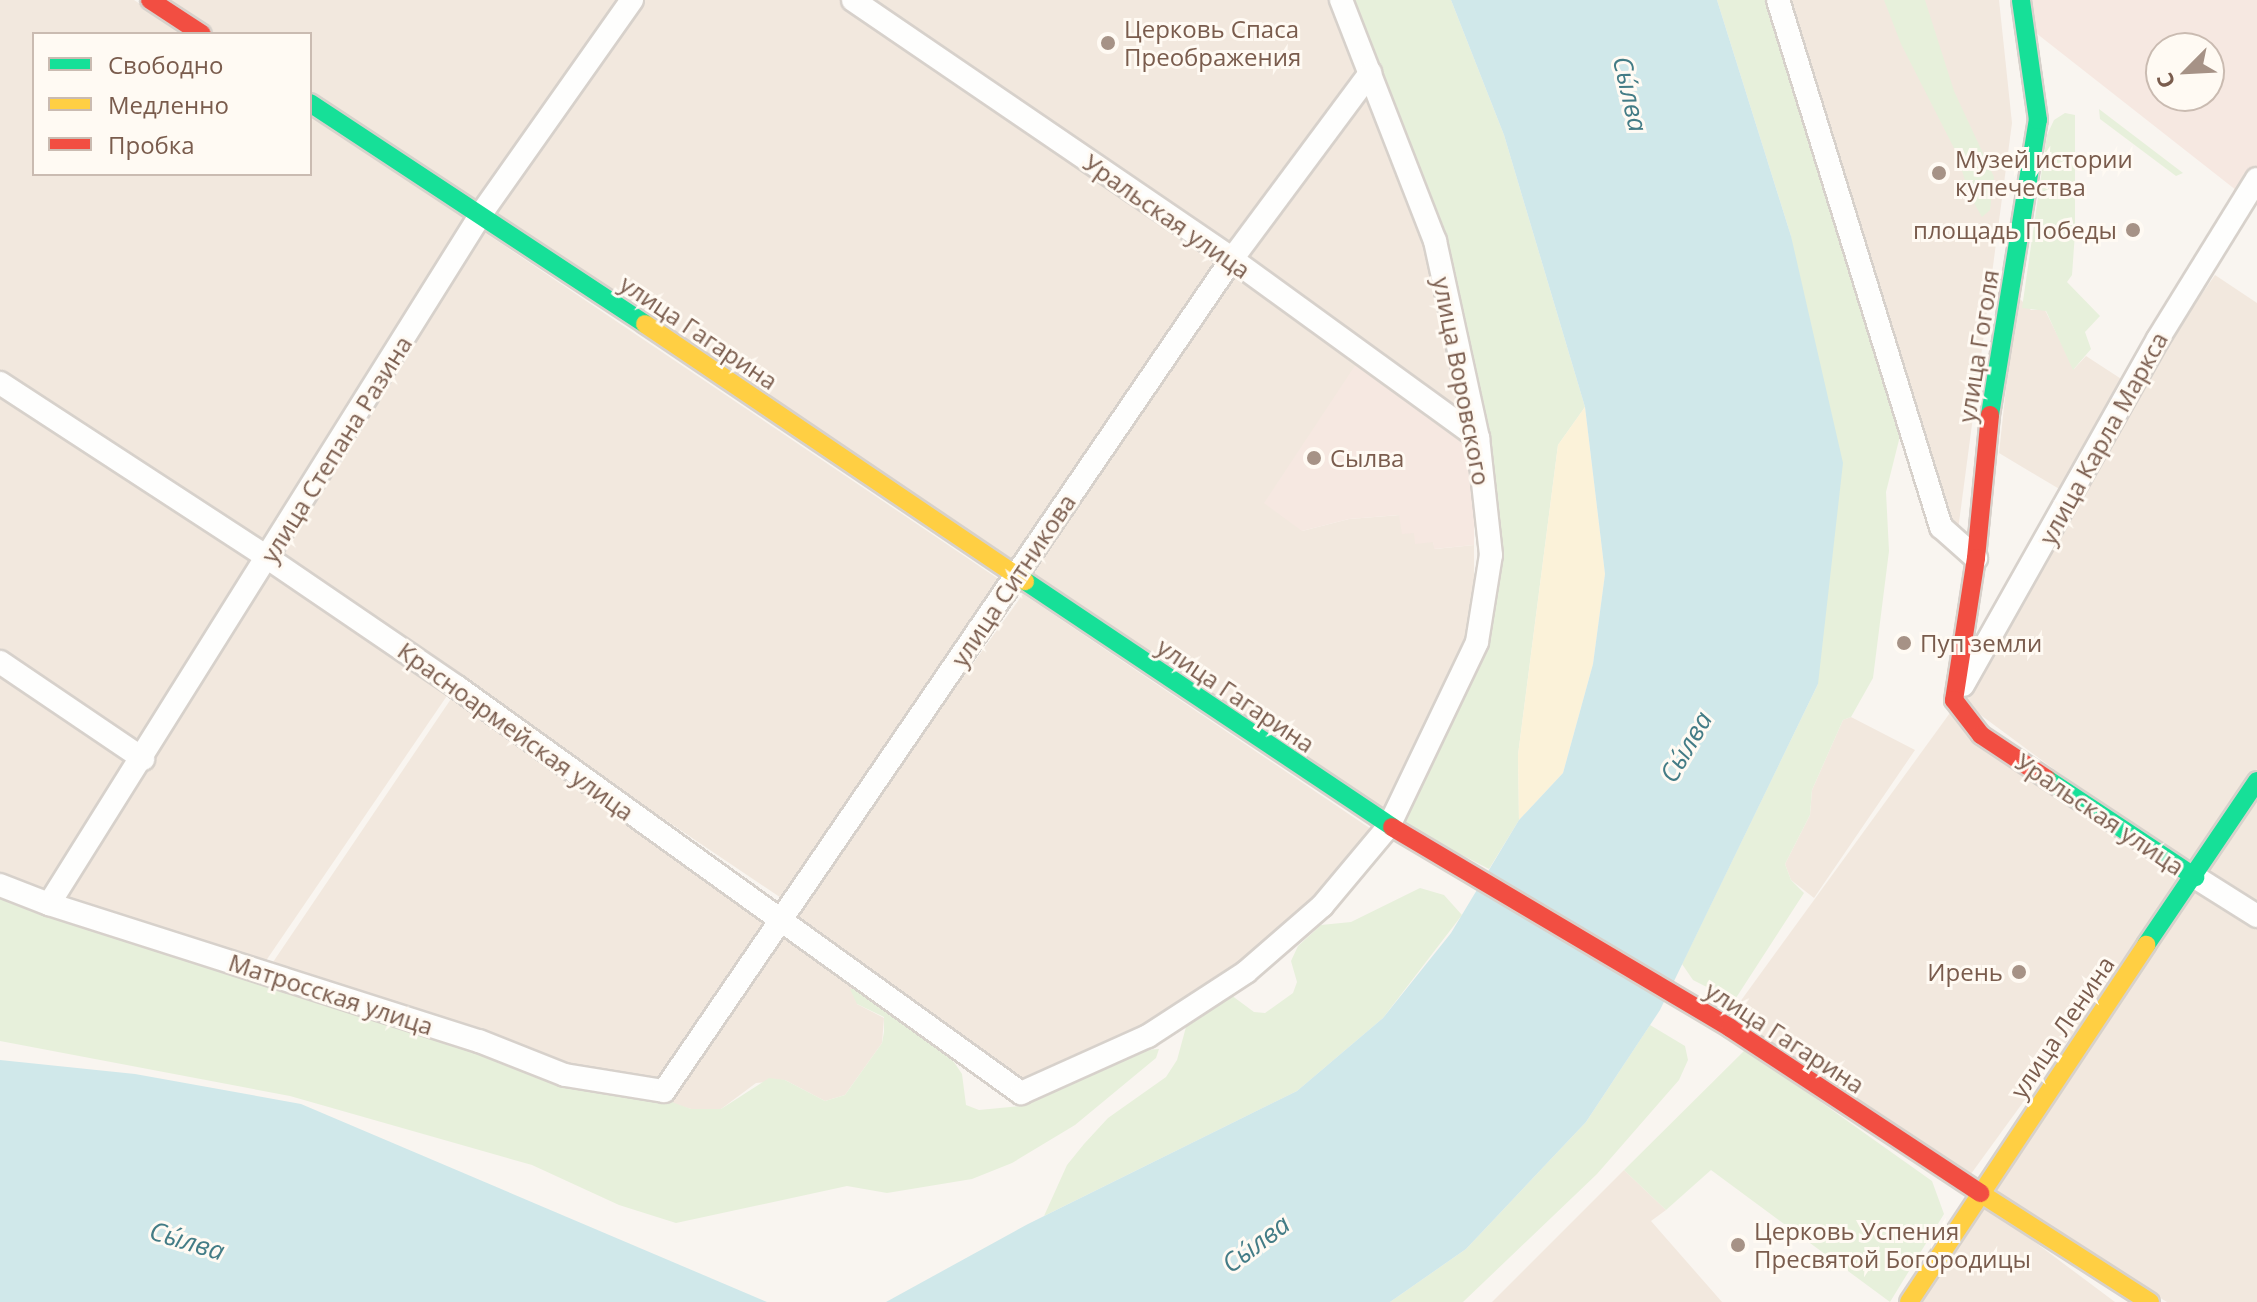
<!DOCTYPE html>
<meta charset="utf-8">
<style>
body{margin:0}
#map{position:relative;width:2257px;height:1302px;overflow:hidden;background:#f9f5f0;font-family:"Open Sans",sans-serif}
div>[style]{position:absolute}
[style*='--x']{left:calc(var(--x)*1px);top:calc(var(--y)*1px);width:calc(var(--w)*1px);rotate:calc(var(--a)*1deg)}
.residential>*{inset:0;background:#f2e8de;transform-origin:0 0}
.commercial>*{inset:0;background:#f6e8e1}
.green>*{inset:0;background:#e7f0db}
.sand>*{inset:0;background:#fbf2d9}
.water>*{inset:0;background:#d0e8ea}
.roads{filter:drop-shadow(2px 0 #d7d1cb) drop-shadow(-2px 0 #d7d1cb) drop-shadow(0 2px #d7d1cb) drop-shadow(0 -2px #d7d1cb)}
.street>*{height:22px;margin:-11px;padding:0 11px;transform-origin:11px;border-radius:11px;background:#fefefd}
.fast>*{height:18px;margin:-9px;padding:0 9px;transform-origin:9px;border-radius:9px;background:#16e098}
.slow>*{height:18px;margin:-9px;padding:0 9px;transform-origin:9px;border-radius:9px;background:#ffcf43}
.jam>*{height:18px;margin:-9px;padding:0 9px;transform-origin:9px;border-radius:9px;background:#f24e42}
.dots>*{width:22px;height:22px;translate:-50% -50%;box-sizing:border-box;border:4px solid #fffaf3;border-radius:50%}
span{translate:-50% -50%;white-space:nowrap;text-align:center;line-height:1.15;-webkit-text-stroke:6px #fffaf3;paint-order:stroke}
.poi-label{font-size:24px;color:#7a5c4d}
.left{translate:0 -50%;text-align:left}
.right{translate:-100% -50%;text-align:right}
.street-label{font-size:24px;color:#7a5c4d}
.water-label{font-size:26px;color:#437c86;font-style:italic}
.legend{position:absolute;left:32px;top:32px;width:280px;height:144px;box-sizing:border-box;background:#fffaf3;border:2px solid #cabbb1;margin:0;padding:10px 14px;list-style:none;font-size:24px;color:#7a5c4d}
.legend li{display:flex;align-items:center;gap:16px;height:40px}
.legend b{width:40px;border:2px solid #cabbb1}
.north{position:absolute;left:2145px;top:32px;width:80px;height:80px;box-sizing:border-box;background:#fffaf3;border:2px solid #cabbb1;border-radius:50%;rotate:246deg;font-size:22px;font-weight:700;line-height:32px;text-align:center;color:#7a5c4d}
.north::after{content:'';display:block;margin:auto;width:28px;height:36px;background:#a69286;clip-path:polygon(50% 0,100% 100%,50% 72%,0 100%)}
</style>
<div id="map">
<div class="residential">
<div style="clip-path:polygon(0 0,134px 0,186px 34px,34px 34px,34px 174px,310px 174px,310px 115px,471px 221px,268px 551px,0 376px)"></div>
<div style="clip-path:polygon(161px 0,628px 0,480px 208px,310px 97px,310px 34px,213px 34px)"></div>
<div style="clip-path:polygon(640px 0,842px 0,1225px 261px,1013px 562px,488px 213px)"></div>
<div style="clip-path:polygon(859px 0,1333px 0,1361px 73px,1231px 252px)"></div>
<div style="clip-path:polygon(1784px 0,1999px 0,2012px 123px,1958px 530px,1947px 521px)"></div>
<div style="clip-path:polygon(1369px 83px,1429px 238px,1473px 429px,1238px 259px)"></div>
<div style="left:484px;top:232px;width:629px;height:386px;rotate:34deg"></div>
<div style="clip-path:polygon(1233px 265px,1360px 358px,1302px 531px,1349px 519px,1400px 515px,1414px 533px,1433px 542px,1435px 549px,1474px 545px,1474px 641px,1386px 813px,1033px 575px)"></div>
<div style="clip-path:polygon(2215px 275px,2257px 303px,2257px 769px,2193px 872px,1959px 699px,2161px 353px)"></div>
<div style="clip-path:polygon(2016px 295px,2031px 310px,2045px 310px,2074px 369px,2086px 356px,2129px 384px,2061px 490px,1999px 453px)"></div>
<div style="clip-path:polygon(0 383px,262px 560px,141px 754px,0 658px)"></div>
<div style="clip-path:polygon(268px 563px,453px 687px,261px 968px,54px 902px)"></div>
<div style="clip-path:polygon(1023px 594px,1374px 831px,1320px 904px,1145px 1034px,1022px 1089px,786px 923px)"></div>
<div style="clip-path:polygon(0 665px,139px 760px,47px 901px,0 882px)"></div>
<div style="clip-path:polygon(457px 690px,778px 924px,662px 1088px,566px 1073px,267px 971px)"></div>
<div style="left:1955px;top:706px;width:288px;height:386px;rotate:36deg"></div>
<div style="clip-path:polygon(1851px 717px,1915px 750px,1814px 898px,1791px 880px,1785px 864px,1810px 815px,1812px 790px,1843px 720px)"></div>
<div style="clip-path:polygon(2257px 797px,2257px 910px,2206px 877px)"></div>
<div style="clip-path:polygon(2196px 883px,2257px 921px,2257px 1302px,2167px 1302px,1985px 1193px)"></div>
<div style="clip-path:polygon(784px 930px,860px 989px,857px 1004px,884px 1018px,882px 1043px,845px 1095px,825px 1101px,785px 1080px,756px 1083px,721px 1109px,691px 1109px,662px 1101px)"></div>
<div style="clip-path:polygon(1624px 1170px,1666px 1210px,1651px 1221px,1722px 1302px,1492px 1302px)"></div>
<div style="clip-path:polygon(1981px 1202px,2115px 1302px,1917px 1302px)"></div>
</div>
<div class="commercial">
<div style="clip-path:polygon(evenodd,2026px 0,2257px 0,2257px 166px,2241px 194px,2036px 33px,2026px 0,2161px 48px,2209px 48px,2209px 96px,2161px 96px,2161px 48px)"></div>
<div style="clip-path:polygon(1360px 358px,1475px 439px,1474px 545px,1434px 549px,1433px 542px,1415px 544px,1414px 533px,1402px 534px,1399px 515px,1349px 519px,1302px 531px,1264px 503px)"></div>
</div>
<div class="green">
<div style="clip-path:polygon(1353px 0,1451px 0,1504px 135px,1585px 407px,1558px 445px,1518px 755px,1519px 820px,1489px 869px,1396px 821px,1484px 639px,1479px 404px)"></div>
<div style="clip-path:polygon(1717px 0,1766px 0,1903px 424px,1886px 492px,1889px 551px,1873px 678px,1851px 717px,1843px 720px,1812px 790px,1810px 815px,1785px 864px,1791px 880px,1804px 893px,1734px 1001px,1693px 980px,1682px 964px,1818px 684px,1791px 236px)"></div>
<div style="clip-path:polygon(1884px 0,1925px 0,1954px 91px,1994px 177px,1990px 210px,1982px 217px,1970px 196px,1956px 152px,1901px 44px)"></div>
<div style="clip-path:polygon(2099px 109px,2183px 173px,2176px 176px,2100px 119px)"></div>
<div style="clip-path:polygon(2065px 113px,2075px 115px,2075px 233px,2072px 275px,2067px 282px,2100px 316px,2085px 332px,2091px 349px,2073px 370px,2046px 311px,2022px 308px,2047px 135px,2054px 120px)"></div>
<div style="clip-path:polygon(1420px 888px,1444px 895px,1462px 915px,1383px 1018px,1297px 1091px,1044px 1216px,1067px 1165px,1084px 1144px,1108px 1118px,1166px 1077px,1177px 1060px,1189px 1016px,1219px 997px,1231px 995px,1254px 1012px,1265px 1013px,1293px 993px,1297px 982px,1291px 961px,1298px 946px,1321px 925px,1351px 922px)"></div>
<div style="clip-path:polygon(0 890px,494px 1057px,534px 1077px,633px 1088px,691px 1109px,721px 1109px,769px 1078px,785px 1080px,825px 1101px,845px 1095px,882px 1043px,884px 1032px,884px 1017px,857px 1004px,850px 989px,860px 989px,884px 1006px,954px 1062px,962px 1074px,966px 1105px,979px 1110px,1021px 1106px,1134px 1051px,1159px 1049px,1156px 1058px,1075px 1125px,1012px 1163px,972px 1179px,887px 1193px,847px 1186px,676px 1223px,619px 1205px,532px 1165px,290px 1096px,0 1041px)"></div>
<div style="clip-path:polygon(1650px 1025px,1685px 1046px,1688px 1060px,1679px 1080px,1597px 1174px,1463px 1302px,1390px 1302px,1466px 1249px,1586px 1122px)"></div>
<div style="clip-path:polygon(1746px 1049px,1932px 1181px,1944px 1214px,1890px 1302px,1711px 1170px,1666px 1210px,1624px 1170px)"></div>
</div>
<div class="sand">
<div style="clip-path:polygon(1585px 407px,1605px 574px,1593px 664px,1563px 773px,1519px 820px,1518px 755px,1558px 445px)"></div>
</div>
<div class="water">
<div style="clip-path:polygon(1451px 0,1717px 0,1791px 236px,1843px 463px,1818px 684px,1660px 1010px,1586px 1122px,1466px 1249px,1390px 1302px,886px 1302px,1028px 1224px,1297px 1091px,1383px 1018px,1451px 933px,1519px 820px,1563px 773px,1593px 664px,1605px 574px,1585px 407px,1504px 135px)"></div>
<div style="clip-path:polygon(0 1060px,135px 1074px,301px 1104px,767px 1302px,0 1302px)"></div>
</div>
<div class="roads">
<div class="street">
<div style="--x:853;--y:0;--w:459;--a:34.3"></div>
<div style="--x:1232;--y:259;--w:304;--a:36"></div>
<div style="--x:1778;--y:0;--w:552;--a:72.81"></div>
<div style="--x:1941;--y:527;--w:47;--a:41.5"></div>
<div style="--x:0;--y:383;--w:320;--a:33.1"></div>
<div style="--x:268;--y:558;--w:229;--a:34.3"></div>
<div style="--x:457;--y:687;--w:695;--a:35.75"></div>
<div style="--x:1021;--y:1093;--w:139;--a:-24.2"></div>
<div style="--x:1148;--y:1036;--w:117;--a:-33.1"></div>
<div style="--x:1246;--y:972;--w:101;--a:-41"></div>
<div style="--x:1322;--y:906;--w:104;--a:-50.1"></div>
<div style="--x:1389;--y:826;--w:204;--a:-64.4"></div>
<div style="--x:1477;--y:642;--w:88;--a:-80.9"></div>
<div style="--x:1491;--y:555;--w:118;--a:-96.3"></div>
<div style="--x:1478;--y:438;--w:202;--a:-102.3"></div>
<div style="--x:1435;--y:241;--w:259;--a:-111.3"></div>
<div style="--x:0;--y:662;--w:173;--a:34.1"></div>
<div style="--x:1963;--y:685;--w:397;--a:-60.6"></div>
<div style="--x:2158;--y:339;--w:188;--a:-58.3"></div>
<div style="--x:2195;--y:877;--w:73;--a:32.2"></div>
<div style="--x:0;--y:885;--w:53;--a:21.2"></div>
<div style="--x:49;--y:904;--w:451;--a:17.7"></div>
<div style="--x:479;--y:1041;--w:92;--a:21.6"></div>
<div style="--x:565;--y:1075;--w:100;--a:9.2"></div>
<div style="--x:664;--y:1091;--w:1007;--a:-55.68"></div>
<div style="--x:1232;--y:259;--w:232;--a:-53.4"></div>
<div style="--x:49;--y:904;--w:814;--a:-57.95"></div>
<div style="--x:481;--y:214;--w:262;--a:-54.8"></div>
</div>
<div class="fast">
<div style="--x:310;--y:103;--w:401;--a:33.4"></div>
<div style="--x:1990;--y:415;--w:299;--a:-80.8"></div>
<div style="--x:2038;--y:120;--w:121;--a:-98.1"></div>
<div style="--x:1025;--y:581;--w:442;--a:33.8"></div>
<div style="--x:2047;--y:779;--w:178;--a:33.5"></div>
<div style="--x:2146;--y:945;--w:198;--a:-55.9"></div>
</div>
<div class="slow">
<div style="--x:645;--y:324;--w:459;--a:34.1"></div>
<div style="--x:1980;--y:1193;--w:202;--a:32.7"></div>
<div style="--x:1909;--y:1302;--w:429;--a:-56.4"></div>
</div>
<div class="jam">
<div style="--x:150;--y:0;--w:62;--a:33.2"></div>
<div style="--x:1990;--y:415;--w:144;--a:95.6"></div>
<div style="--x:1976;--y:558;--w:144;--a:98.8"></div>
<div style="--x:1954;--y:700;--w:44;--a:52.4"></div>
<div style="--x:1981;--y:735;--w:79;--a:33.7"></div>
<div style="--x:1392;--y:827;--w:393;--a:30.7"></div>
<div style="--x:1730;--y:1028;--w:300;--a:33.4"></div>
</div>
</div>
<div class="dots">
<div style="left:1108px;top:43px;background:#a69286"></div>
<div style="left:1939px;top:173px;background:#a69286"></div>
<div style="left:2133px;top:230px;background:#a69286"></div>
<div style="left:1314px;top:458px;background:#a69286"></div>
<div style="left:1904px;top:643px;background:#a69286"></div>
<div style="left:2019px;top:972px;background:#a69286"></div>
<div style="left:1738px;top:1245px;background:#a69286"></div>
</div>
<div class="poi-label">
<span class="left" style="left:1124px;top:43px">Церковь Спаса<br>Преображения</span>
<span class="left" style="left:1955px;top:173px">Музей истории<br>купечества</span>
<span class="right" style="left:2117px;top:230px">площадь Победы</span>
<span class="left" style="left:1330px;top:458px">Сылва</span>
<span class="left" style="left:1920px;top:643px">Пуп земли</span>
<span class="right" style="left:2003px;top:972px">Ирень</span>
<span class="left" style="left:1754px;top:1245px">Церковь Успения<br>Пресвятой Богородицы</span>
</div>
<div class="street-label">
<span style="left:1167px;top:216px;rotate:35deg">Уральская улица</span>
<span style="left:699px;top:332px;rotate:34deg">улица Гагарина</span>
<span style="left:1978px;top:346px;rotate:-81deg">улица Гоголя</span>
<span style="left:1462px;top:381px;rotate:79deg">улица Воровского</span>
<span style="left:2103px;top:438px;rotate:-61deg">улица Карла Маркса</span>
<span style="left:336px;top:449px;rotate:-58deg">улица Степана Разина</span>
<span style="left:1013px;top:580px;rotate:-56deg">улица Ситникова</span>
<span style="left:1236px;top:695px;rotate:34deg">улица Гагарина</span>
<span style="left:516px;top:731px;rotate:36deg">Красноармейская улица</span>
<span style="left:2100px;top:814px;rotate:34deg">Уральская улица</span>
<span style="left:331px;top:994px;rotate:18deg">Матросская улица</span>
<span style="left:2062px;top:1027px;rotate:-56deg">улица Ленина</span>
<span style="left:1785px;top:1037px;rotate:33deg">улица Гагарина</span>
</div>
<div class="water-label">
<span style="left:1630px;top:94px;rotate:77deg">Сы́лва</span>
<span style="left:1686px;top:747px;rotate:-60deg">Сы́лва</span>
<span style="left:187px;top:1241px;rotate:17deg">Сы́лва</span>
<span style="left:1256px;top:1244px;rotate:-37deg">Сы́лва</span>
</div>
<ul class="legend">
<li><b style="height:10px;background:#16e098"></b>Свободно</li>
<li><b style="height:10px;background:#ffcf43"></b>Медленно</li>
<li><b style="height:10px;background:#f24e42"></b>Пробка</li>
</ul>
<div class="north">С</div>
</div>
